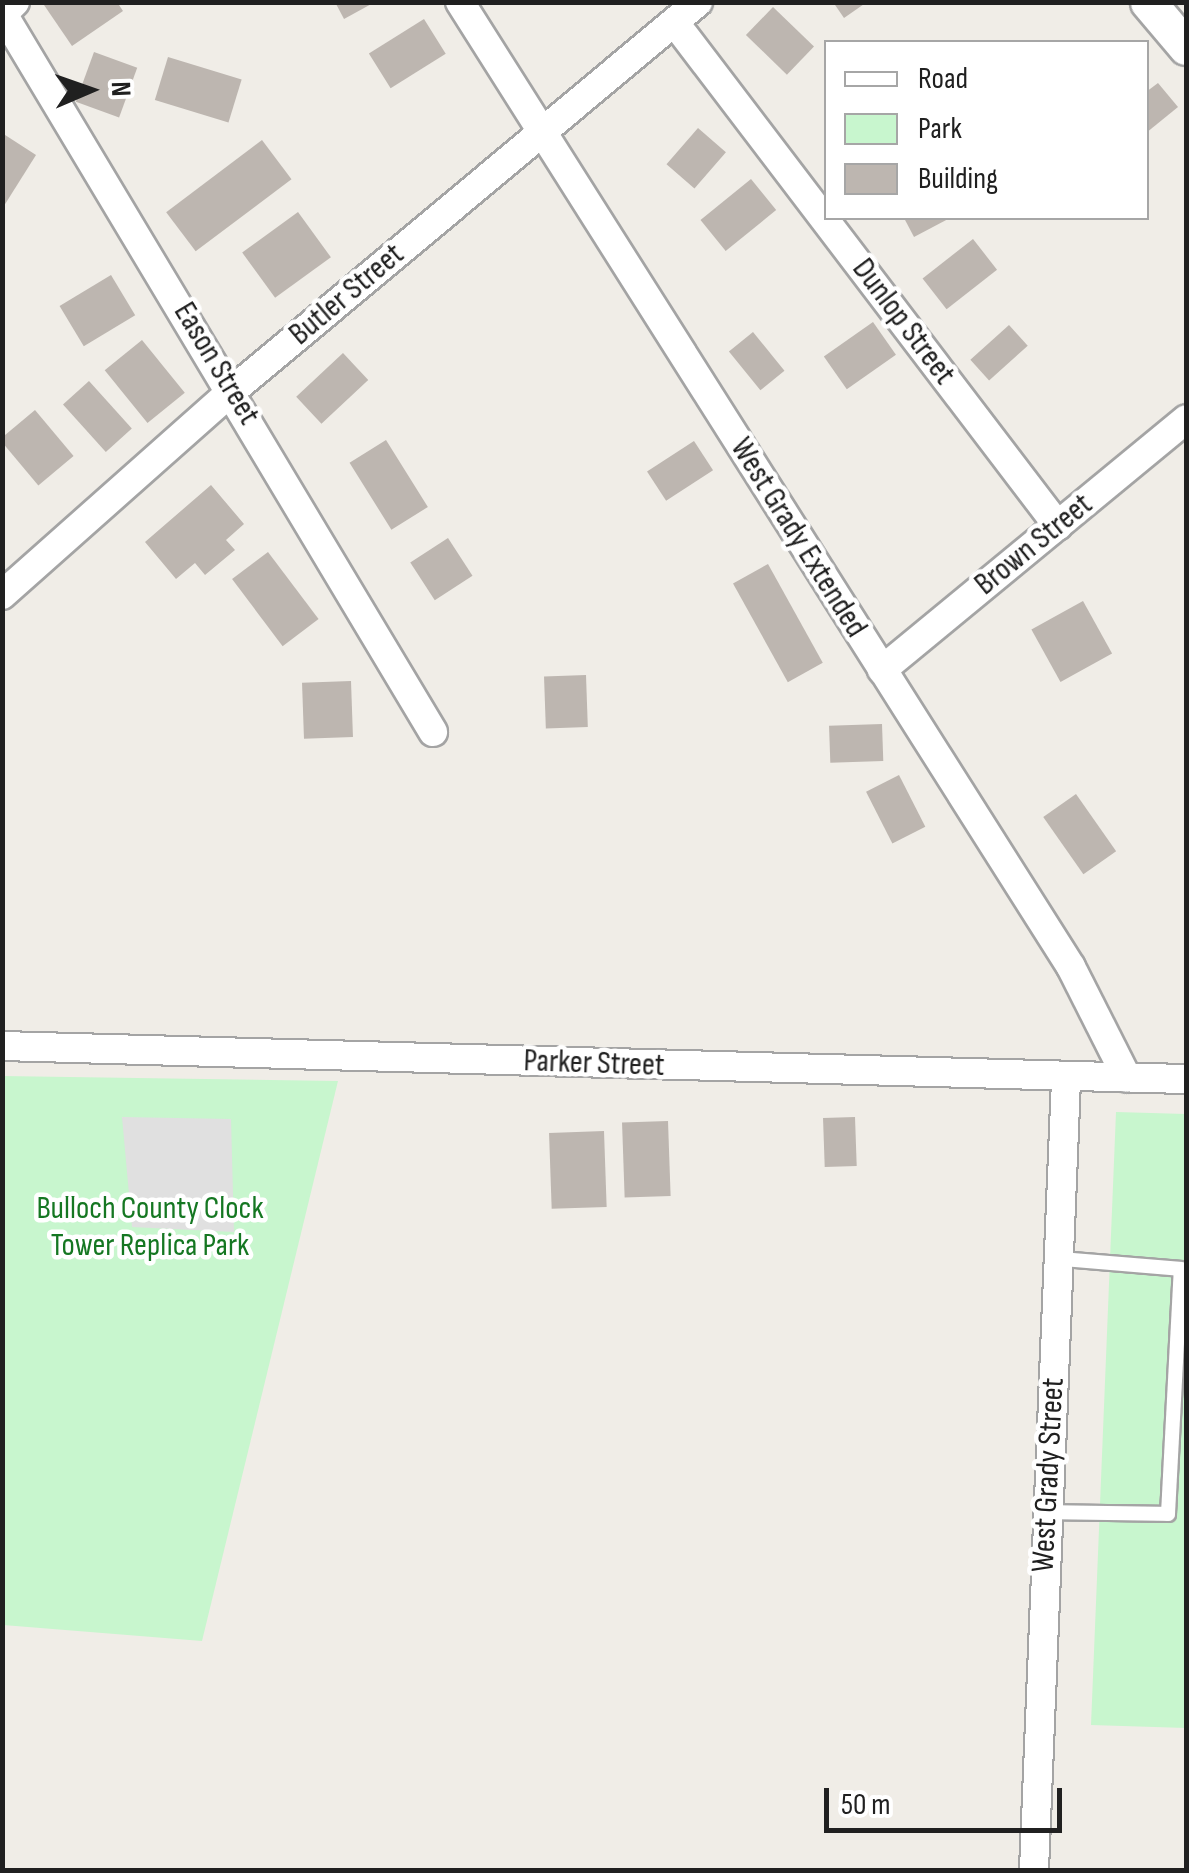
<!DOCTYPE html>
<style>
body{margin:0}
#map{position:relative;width:1189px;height:1873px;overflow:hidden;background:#f0ede7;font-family:"Sofia Sans Condensed",sans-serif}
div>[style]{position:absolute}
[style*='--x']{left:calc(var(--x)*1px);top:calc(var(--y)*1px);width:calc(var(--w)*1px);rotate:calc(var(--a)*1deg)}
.park>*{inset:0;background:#c8f6ce}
.parking>*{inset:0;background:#e0e0e0}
.building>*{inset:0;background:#bdb6b0;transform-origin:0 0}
.roads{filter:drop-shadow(2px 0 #a4a4a4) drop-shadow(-2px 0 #a4a4a4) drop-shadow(0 2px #a4a4a4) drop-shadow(0 -2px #a4a4a4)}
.service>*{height:14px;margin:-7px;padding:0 7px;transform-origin:7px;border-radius:7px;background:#fff}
.minor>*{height:28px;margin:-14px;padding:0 14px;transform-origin:14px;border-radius:14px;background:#fff}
.tertiary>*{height:35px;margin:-17.5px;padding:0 17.5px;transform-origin:17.5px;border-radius:17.5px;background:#fff}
span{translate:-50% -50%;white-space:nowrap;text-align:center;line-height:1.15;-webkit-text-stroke:9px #fff;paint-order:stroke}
.street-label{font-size:32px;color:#202020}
.park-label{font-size:32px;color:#157722}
.frame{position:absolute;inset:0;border:5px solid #202020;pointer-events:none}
.legend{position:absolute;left:824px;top:40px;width:325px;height:180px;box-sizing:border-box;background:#fff;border:2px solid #a6a6a6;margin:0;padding:12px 18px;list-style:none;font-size:30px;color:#202020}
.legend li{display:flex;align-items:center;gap:20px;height:50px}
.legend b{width:50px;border:2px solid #a6a6a6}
.north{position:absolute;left:40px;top:40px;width:100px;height:100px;-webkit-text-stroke:8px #fff;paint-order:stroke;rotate:88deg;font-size:28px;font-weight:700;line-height:40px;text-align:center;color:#202020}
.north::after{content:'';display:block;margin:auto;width:35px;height:45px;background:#202020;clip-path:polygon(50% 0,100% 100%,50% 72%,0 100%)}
.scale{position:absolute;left:824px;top:1788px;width:238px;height:45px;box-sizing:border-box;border:5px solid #202020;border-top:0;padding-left:12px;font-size:30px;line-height:35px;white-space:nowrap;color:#202020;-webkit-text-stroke:8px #fff;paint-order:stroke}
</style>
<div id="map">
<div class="park">
<div style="clip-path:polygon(2px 1076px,338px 1081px,202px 1641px,3px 1625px)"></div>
<div style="clip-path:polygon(1116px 1112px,1186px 1114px,1186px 1728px,1091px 1725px)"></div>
</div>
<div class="parking">
<div style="clip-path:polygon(122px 1117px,231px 1119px,234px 1232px,132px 1227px)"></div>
</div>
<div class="building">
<div style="clip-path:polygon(117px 2px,123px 11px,72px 46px,44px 5px)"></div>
<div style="clip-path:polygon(335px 2px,375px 2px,344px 19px)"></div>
<div style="clip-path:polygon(833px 2px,867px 2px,844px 18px)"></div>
<div style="left:773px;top:7px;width:57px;height:39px;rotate:44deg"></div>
<div style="left:424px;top:19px;width:41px;height:65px;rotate:58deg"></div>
<div style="left:94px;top:52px;width:46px;height:53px;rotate:20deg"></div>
<div style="left:168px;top:57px;width:77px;height:45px;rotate:17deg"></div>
<div style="clip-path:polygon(1158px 83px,1178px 107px,1146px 133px,1146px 92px)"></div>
<div style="left:698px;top:128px;width:37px;height:48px;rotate:41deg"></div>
<div style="clip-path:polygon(2px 133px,36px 155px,2px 209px)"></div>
<div style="left:262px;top:140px;width:49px;height:120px;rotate:53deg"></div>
<div style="left:751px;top:179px;width:40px;height:65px;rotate:51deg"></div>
<div style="left:298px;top:212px;width:56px;height:69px;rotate:54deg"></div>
<div style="clip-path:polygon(904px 218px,950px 218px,914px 237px)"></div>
<div style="left:973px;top:239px;width:39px;height:64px;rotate:52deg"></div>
<div style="left:111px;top:275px;width:47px;height:60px;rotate:59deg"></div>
<div style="left:873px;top:322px;width:40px;height:60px;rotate:55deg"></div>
<div style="left:1009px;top:325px;width:28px;height:52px;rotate:48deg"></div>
<div style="left:753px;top:332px;width:50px;height:31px;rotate:51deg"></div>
<div style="left:142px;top:340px;width:68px;height:48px;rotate:51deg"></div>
<div style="left:343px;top:353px;width:37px;height:64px;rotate:47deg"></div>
<div style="left:89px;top:381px;width:64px;height:35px;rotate:48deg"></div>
<div style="left:35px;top:410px;width:60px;height:46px;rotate:50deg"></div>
<div style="left:386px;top:440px;width:79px;height:43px;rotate:58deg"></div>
<div style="left:694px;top:441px;width:35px;height:56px;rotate:57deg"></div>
<div style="clip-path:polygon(211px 485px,244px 524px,226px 540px,235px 550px,205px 575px,195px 563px,176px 579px,145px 542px)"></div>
<div style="left:448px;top:538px;width:45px;height:45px;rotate:57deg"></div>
<div style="left:268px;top:552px;width:84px;height:45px;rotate:53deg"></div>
<div style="left:768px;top:564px;width:113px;height:40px;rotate:61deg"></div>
<div style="left:1083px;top:601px;width:60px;height:59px;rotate:61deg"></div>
<div style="left:586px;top:675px;width:52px;height:42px;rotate:88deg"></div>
<div style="left:351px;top:681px;width:56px;height:49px;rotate:88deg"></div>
<div style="left:882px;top:724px;width:37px;height:53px;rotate:88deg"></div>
<div style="left:899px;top:775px;width:58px;height:37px;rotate:63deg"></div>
<div style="left:1076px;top:794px;width:70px;height:40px;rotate:55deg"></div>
<div style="left:855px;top:1117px;width:49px;height:32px;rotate:88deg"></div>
<div style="left:668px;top:1121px;width:75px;height:46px;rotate:88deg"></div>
<div style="left:604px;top:1131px;width:76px;height:55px;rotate:88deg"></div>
</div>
<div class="roads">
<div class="service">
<div style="--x:1047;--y:1512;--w:121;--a:0.9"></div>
<div style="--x:1168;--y:1514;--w:245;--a:-87"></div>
<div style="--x:1181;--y:1269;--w:120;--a:-175.2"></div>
</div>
<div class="minor">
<div style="--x:15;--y:2;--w:17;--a:135"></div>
<div style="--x:3;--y:14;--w:837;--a:59.08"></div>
<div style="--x:460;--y:2;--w:1142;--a:57.66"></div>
<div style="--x:1071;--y:967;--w:124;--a:63.2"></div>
<div style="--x:675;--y:23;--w:632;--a:52.71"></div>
<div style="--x:2;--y:595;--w:307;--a:-41.6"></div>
<div style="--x:232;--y:391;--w:607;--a:-39.85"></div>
<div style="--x:882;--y:670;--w:394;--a:-39.5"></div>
<div style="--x:2;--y:1046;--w:1184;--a:1.6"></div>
<div style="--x:1034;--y:1870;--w:792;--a:-87.68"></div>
</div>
<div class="tertiary">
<div style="--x:1148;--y:2;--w:59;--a:49.8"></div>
</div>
</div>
<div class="street-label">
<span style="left:347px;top:295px;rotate:-40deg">Butler Street</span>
<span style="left:903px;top:322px;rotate:53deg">Dunlop Street</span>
<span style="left:216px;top:364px;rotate:59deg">Eason Street</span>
<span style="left:798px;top:538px;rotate:58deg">West Grady Extended</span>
<span style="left:1034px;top:545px;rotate:-39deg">Brown Street</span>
<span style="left:594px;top:1064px;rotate:2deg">Parker Street</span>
<span style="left:1049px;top:1475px;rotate:-87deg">West Grady Street</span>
</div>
<div class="park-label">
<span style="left:150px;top:1228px">Bulloch County Clock<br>Tower Replica Park</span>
</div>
<div class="frame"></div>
<ul class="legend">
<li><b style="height:12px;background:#fff"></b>Road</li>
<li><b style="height:28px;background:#c8f6ce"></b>Park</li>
<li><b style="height:28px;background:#bdb6b0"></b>Building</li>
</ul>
<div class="north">N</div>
<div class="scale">50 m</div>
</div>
